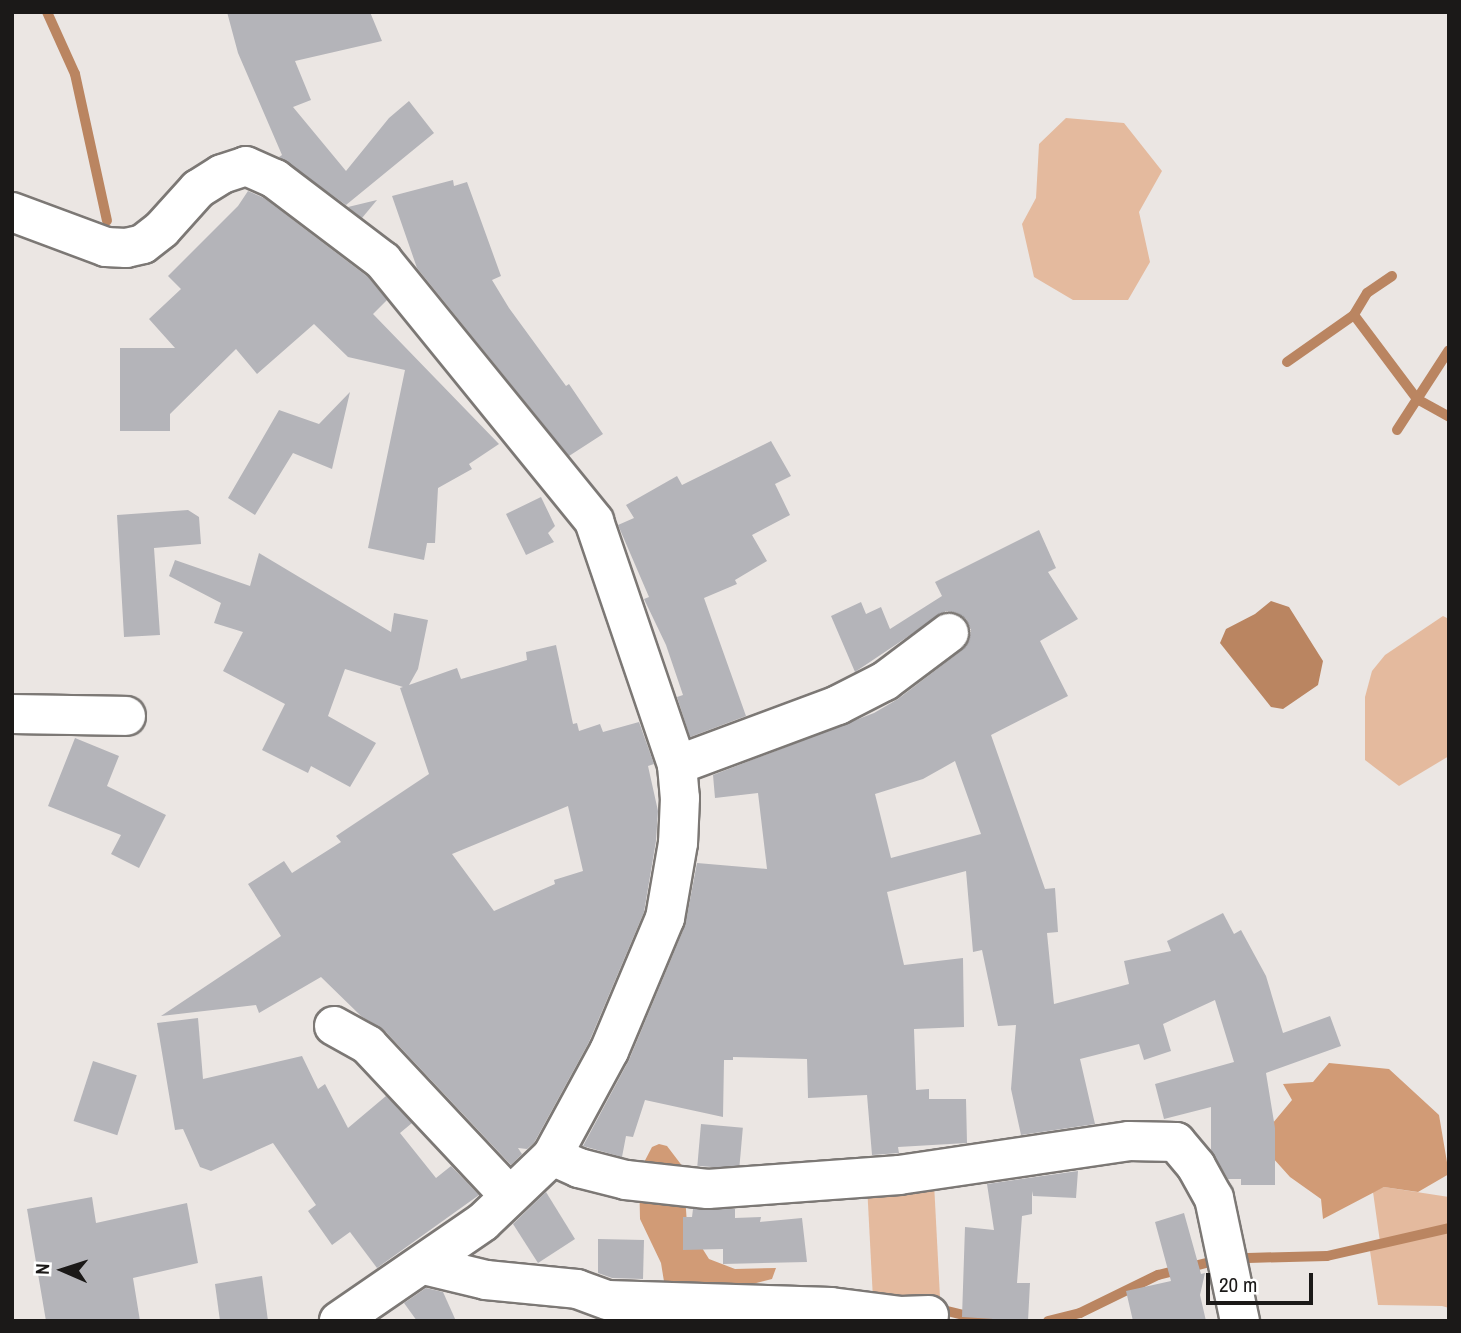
<!DOCTYPE html>
<style>
body{margin:0}
#map{position:relative;width:1461px;height:1333px;overflow:hidden;background:#ebe6e3;font-family:"Archivo Narrow",sans-serif}
div>[style]{position:absolute}
[style*='--x']{left:calc(var(--x)*1px);top:calc(var(--y)*1px);width:calc(var(--w)*1px);rotate:calc(var(--a)*1deg)}
.green>*{inset:0;background:#e4ba9e;transform-origin:0 0}
.forest>*{inset:0;background:#d19b76}
.water>*{inset:0;background:#ba8561}
.stream>*{height:10px;margin:-5px;padding:0 5px;transform-origin:5px;border-radius:5px;background:#ba8561}
.building>*{inset:0;background:#b4b4b9;transform-origin:0 0}
.roads{filter:drop-shadow(2px 0 #7c7875) drop-shadow(-2px 0 #7c7875) drop-shadow(0 2px #7c7875) drop-shadow(0 -2px #7c7875)}
.minor>*{height:38px;margin:-19px;padding:0 19px;transform-origin:19px;border-radius:19px;background:#fff}
span{translate:-50% -50%;white-space:nowrap;text-align:center;line-height:1.15;-webkit-text-stroke:5px #fff;paint-order:stroke}
.frame{position:absolute;inset:0;border:14px solid #1b1918;pointer-events:none}
.north{position:absolute;left:28px;top:1235px;width:70px;height:70px;-webkit-text-stroke:5px #fff;paint-order:stroke;rotate:273deg;font-size:19px;font-weight:700;line-height:28px;text-align:center;color:#1b1918}
.north::after{content:'';display:block;margin:auto;width:24px;height:32px;background:#1b1918;clip-path:polygon(50% 0,100% 100%,50% 72%,0 100%)}
.scale{position:absolute;left:1206px;top:1273px;width:107px;height:32px;box-sizing:border-box;border:4px solid #1b1918;border-top:0;padding-left:9px;font-size:21px;line-height:24px;white-space:nowrap;color:#1b1918;-webkit-text-stroke:5px #fff;paint-order:stroke}
</style>
<div id="map">
<div class="green">
<div style="clip-path:polygon(1066px 118px,1124px 123px,1162px 171px,1139px 212px,1150px 262px,1128px 300px,1073px 300px,1034px 277px,1022px 224px,1036px 198px,1039px 144px)"></div>
<div style="clip-path:polygon(1443px 616px,1449px 619px,1449px 756px,1399px 786px,1365px 760px,1365px 697px,1372px 671px,1385px 655px)"></div>
<div style="left:934px;top:1183px;width:129px;height:67px;rotate:87deg"></div>
<div style="clip-path:polygon(1384px 1187px,1449px 1197px,1449px 1308px,1442px 1306px,1378px 1305px,1369px 1244px,1380px 1242px,1373px 1192px)"></div>
</div>
<div class="forest">
<div style="clip-path:polygon(1329px 1063px,1389px 1069px,1439px 1115px,1449px 1174px,1418px 1192px,1384px 1187px,1323px 1219px,1321px 1199px,1290px 1177px,1264px 1148px,1263px 1135px,1292px 1100px,1283px 1084px,1313px 1082px)"></div>
<div style="clip-path:polygon(659px 1144px,667px 1146px,683px 1167px,687px 1224px,709px 1259px,735px 1269px,776px 1268px,772px 1279px,668px 1306px,661px 1263px,640px 1219px,639px 1172px,652px 1147px)"></div>
</div>
<div class="water">
<div style="clip-path:polygon(1271px 601px,1289px 607px,1323px 661px,1318px 685px,1283px 709px,1271px 707px,1220px 643px,1226px 629px,1255px 614px)"></div>
</div>
<div class="stream">
<div style="--x:47;--y:12;--w:68;--a:65.7"></div>
<div style="--x:75;--y:74;--w:150;--a:77.7"></div>
<div style="--x:1392;--y:276;--w:30;--a:146"></div>
<div style="--x:1367;--y:293;--w:26;--a:121"></div>
<div style="--x:1354;--y:315;--w:105;--a:53.1"></div>
<div style="--x:1417;--y:399;--w:37;--a:29"></div>
<div style="--x:1287;--y:362;--w:82;--a:-35"></div>
<div style="--x:1397;--y:430;--w:95;--a:-57"></div>
<div style="--x:1248;--y:1258;--w:79;--a:-1.5"></div>
<div style="--x:1327;--y:1256;--w:125;--a:-12.9"></div>
<div style="--x:935;--y:1308;--w:55;--a:13.8"></div>
<div style="--x:1048;--y:1321;--w:33;--a:-14"></div>
<div style="--x:1080;--y:1313;--w:87;--a:-26"></div>
<div style="--x:1158;--y:1275;--w:62;--a:-14"></div>
</div>
<div class="building">
<div style="clip-path:polygon(227px 12px,370px 12px,382px 41px,295px 61px,311px 100px,293px 107px,346px 171px,389px 118px,409px 101px,434px 133px,346px 205px,279px 157px,282px 155px,238px 53px)"></div>
<div style="clip-path:polygon(453px 180px,454px 186px,467px 182px,501px 276px,492px 280px,509px 308px,566px 386px,569px 384px,603px 434px,569px 456px,417px 268px,392px 196px)"></div>
<div style="clip-path:polygon(248px 191px,264px 198px,368px 277px,387px 300px,373px 314px,499px 444px,469px 464px,472px 469px,438px 488px,435px 543px,427px 543px,424px 560px,368px 548px,405px 370px,348px 357px,314px 324px,257px 374px,236px 349px,170px 414px,170px 431px,120px 431px,120px 348px,175px 348px,149px 319px,181px 289px,168px 276px,238px 206px)"></div>
<div style="clip-path:polygon(377px 200px,362px 218px,348px 207px)"></div>
<div style="clip-path:polygon(350px 392px,332px 469px,293px 453px,255px 515px,228px 498px,279px 410px,319px 424px)"></div>
<div style="clip-path:polygon(771px 441px,791px 476px,775px 484px,790px 515px,752px 535px,767px 561px,735px 580px,737px 584px,704px 598px,746px 716px,690px 737px,677px 697px,683px 695px,666px 645px,644px 599px,649px 597px,618px 525px,634px 518px,626px 505px,677px 476px,682px 485px)"></div>
<div style="clip-path:polygon(541px 497px,555px 526px,548px 533px,554px 542px,526px 555px,506px 514px)"></div>
<div style="clip-path:polygon(188px 510px,199px 517px,201px 544px,154px 548px,160px 635px,124px 637px,117px 515px)"></div>
<div style="clip-path:polygon(evenodd,1039px 530px,1056px 568px,1048px 572px,1078px 619px,1040px 641px,1068px 696px,991px 735px,1045px 889px,1055px 888px,1058px 932px,1047px 933px,1054px 1004px,1129px 984px,1124px 961px,1171px 951px,1167px 941px,1223px 913px,1234px 934px,1241px 930px,1266px 976px,1283px 1033px,1330px 1016px,1341px 1046px,1266px 1073px,1275px 1128px,1275px 1185px,1241px 1185px,1241px 1179px,1228px 1179px,1211px 1150px,1211px 1107px,1164px 1119px,1155px 1084px,1234px 1062px,1215px 1000px,1163px 1024px,1171px 1051px,1144px 1060px,1139px 1044px,1080px 1059px,1095px 1124px,1021px 1135px,1011px 1089px,1016px 1025px,998px 1026px,982px 950px,973px 952px,966px 871px,887px 892px,904px 965px,963px 958px,964px 1027px,914px 1029px,916px 1090px,929px 1089px,929px 1099px,966px 1099px,967px 1143px,898px 1147px,899px 1153px,872px 1155px,867px 1095px,808px 1098px,807px 1059px,733px 1057px,733px 1060px,724px 1060px,723px 1117px,645px 1100px,633px 1137px,626px 1136px,622px 1157px,583px 1146px,629px 1060px,685px 926px,697px 863px,767px 869px,758px 793px,715px 798px,713px 775px,874px 713px,898px 699px,962px 650px,969px 641px,971px 630px,966px 619px,957px 613px,946px 611px,855px 672px,831px 616px,861px 602px,866px 614px,881px 607px,890px 629px,942px 596px,935px 582px,1039px 530px,955px 761px,981px 834px,891px 858px,875px 794px,923px 779px,955px 761px)"></div>
<div style="clip-path:polygon(evenodd,259px 553px,391px 632px,394px 613px,428px 620px,418px 669px,409px 685px,457px 668px,461px 679px,527px 660px,526px 652px,556px 645px,573px 724px,577px 723px,579px 731px,600px 724px,603px 732px,639px 722px,654px 764px,648px 766px,658px 811px,656px 841px,644px 912px,589px 1042px,534px 1143px,527px 1149px,518px 1148px,522px 1154px,511px 1165px,384px 1030px,361px 1016px,321px 977px,259px 1013px,256px 1005px,161px 1016px,281px 936px,248px 884px,284px 861px,292px 873px,341px 842px,336px 836px,429px 774px,400px 688px,403px 687px,345px 669px,328px 716px,376px 743px,350px 787px,311px 766px,308px 773px,262px 750px,285px 704px,223px 671px,243px 632px,214px 623px,221px 603px,169px 576px,175px 560px,250px 586px,259px 553px,568px 806px,583px 871px,554px 880px,555px 884px,494px 911px,452px 854px,568px 806px)"></div>
<div style="clip-path:polygon(75px 738px,119px 756px,107px 786px,166px 815px,139px 868px,111px 854px,121px 835px,48px 806px)"></div>
<div style="clip-path:polygon(198px 1018px,203px 1079px,302px 1056px,318px 1089px,325px 1084px,348px 1128px,386px 1096px,412px 1123px,400px 1133px,436px 1178px,451px 1166px,479px 1195px,377px 1268px,350px 1232px,332px 1245px,308px 1211px,316px 1205px,273px 1143px,211px 1171px,200px 1167px,183px 1129px,175px 1130px,157px 1023px)"></div>
<div style="left:93px;top:1061px;width:46px;height:63px;rotate:18deg"></div>
<div style="left:701px;top:1124px;width:42px;height:42px;rotate:5deg"></div>
<div style="clip-path:polygon(1078px 1171px,1076px 1198px,1033px 1196px,1032px 1191px,1032px 1214px,1022px 1216px,1017px 1283px,1030px 1283px,1028px 1321px,962px 1317px,965px 1227px,994px 1230px,987px 1184px)"></div>
<div style="clip-path:polygon(546px 1192px,575px 1239px,538px 1263px,513px 1224px)"></div>
<div style="clip-path:polygon(92px 1197px,96px 1223px,187px 1203px,198px 1263px,133px 1278px,140px 1321px,46px 1321px,27px 1209px)"></div>
<div style="clip-path:polygon(693px 1209px,735px 1209px,735px 1218px,761px 1217px,760px 1222px,802px 1218px,807px 1262px,723px 1264px,723px 1249px,683px 1250px,683px 1217px,692px 1217px)"></div>
<div style="clip-path:polygon(1184px 1213px,1201px 1274px,1205px 1273px,1200px 1295px,1206px 1321px,1133px 1321px,1126px 1291px,1171px 1281px,1155px 1222px)"></div>
<div style="clip-path:polygon(598px 1239px,644px 1240px,643px 1279px,612px 1278px,598px 1273px)"></div>
<div style="clip-path:polygon(262px 1276px,268px 1321px,220px 1321px,215px 1284px)"></div>
<div style="clip-path:polygon(426px 1288px,443px 1292px,456px 1321px,417px 1321px,404px 1303px)"></div>
</div>
<div class="roads">
<div class="minor">
<div style="--x:12;--y:212;--w:100;--a:20.4"></div>
<div style="--x:106;--y:247;--w:20;--a:3"></div>
<div style="--x:126;--y:248;--w:17;--a:-13"></div>
<div style="--x:143;--y:244;--w:24;--a:-38"></div>
<div style="--x:162;--y:229;--w:54;--a:-48"></div>
<div style="--x:198;--y:189;--w:28;--a:-32"></div>
<div style="--x:222;--y:174;--w:25;--a:-18"></div>
<div style="--x:246;--y:166;--w:32;--a:24"></div>
<div style="--x:275;--y:179;--w:136;--a:37.2"></div>
<div style="--x:383;--y:261;--w:335;--a:50.9"></div>
<div style="--x:594;--y:521;--w:258;--a:71.2"></div>
<div style="--x:677;--y:765;--w:33;--a:85"></div>
<div style="--x:680;--y:798;--w:45;--a:92.5"></div>
<div style="--x:678;--y:843;--w:76;--a:99.8"></div>
<div style="--x:665;--y:918;--w:144;--a:112.8"></div>
<div style="--x:609;--y:1051;--w:119;--a:118.5"></div>
<div style="--x:552;--y:1156;--w:95;--a:136.3"></div>
<div style="--x:483;--y:1222;--w:175;--a:145.5"></div>
<div style="--x:12;--y:714;--w:114;--a:1"></div>
<div style="--x:677;--y:765;--w:172;--a:-20.4"></div>
<div style="--x:838;--y:705;--w:53;--a:-27.1"></div>
<div style="--x:885;--y:681;--w:80;--a:-36.9"></div>
<div style="--x:334;--y:1026;--w:39;--a:29"></div>
<div style="--x:368;--y:1045;--w:207;--a:46.8"></div>
<div style="--x:552;--y:1156;--w:30;--a:24"></div>
<div style="--x:579;--y:1168;--w:49;--a:14.3"></div>
<div style="--x:626;--y:1180;--w:82;--a:6.3"></div>
<div style="--x:708;--y:1189;--w:192;--a:-4.2"></div>
<div style="--x:899;--y:1175;--w:232;--a:-8.4"></div>
<div style="--x:1129;--y:1141;--w:47;--a:1.2"></div>
<div style="--x:1176;--y:1142;--w:31;--a:50"></div>
<div style="--x:1196;--y:1166;--w:37;--a:61"></div>
<div style="--x:1214;--y:1198;--w:126;--a:78.1"></div>
<div style="--x:424;--y:1265;--w:64;--a:13.6"></div>
<div style="--x:486;--y:1280;--w:91;--a:5.6"></div>
<div style="--x:577;--y:1289;--w:33;--a:20"></div>
<div style="--x:608;--y:1300;--w:223;--a:1.8"></div>
<div style="--x:831;--y:1307;--w:71;--a:7.3"></div>
<div style="--x:901;--y:1316;--w:28;--a:-2"></div>
</div>
</div>
<div class="frame"></div>
<div class="north">N</div>
<div class="scale">20 m</div>
</div>
